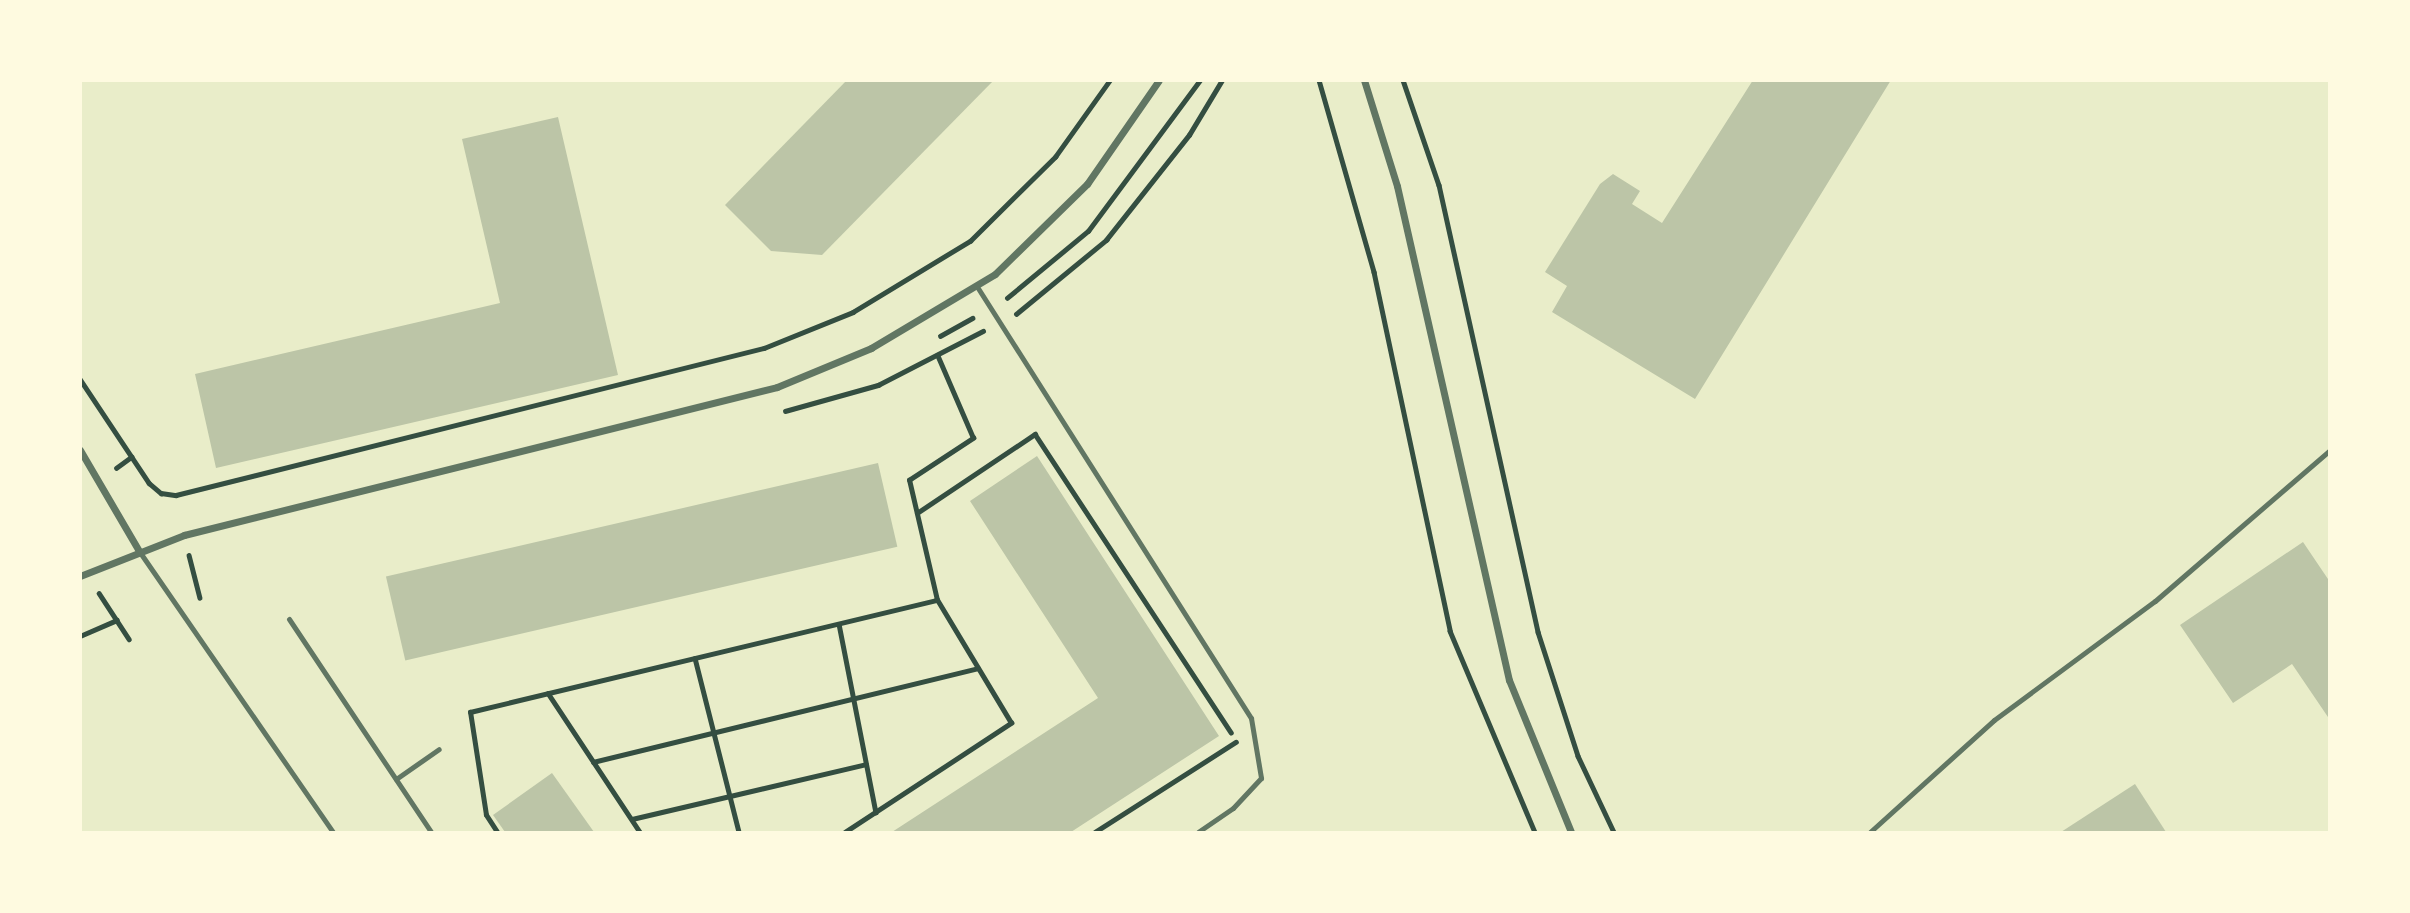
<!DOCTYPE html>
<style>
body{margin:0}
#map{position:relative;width:2410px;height:913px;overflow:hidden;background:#e9edc9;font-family:Commissioner,sans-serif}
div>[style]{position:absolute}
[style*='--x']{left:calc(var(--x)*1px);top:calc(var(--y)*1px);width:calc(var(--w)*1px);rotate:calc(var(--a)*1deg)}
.building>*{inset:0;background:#bcc5a7;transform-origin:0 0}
.path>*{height:4.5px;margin:-2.25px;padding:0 2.25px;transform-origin:2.25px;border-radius:2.25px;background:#344e41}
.service>*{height:5px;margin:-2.5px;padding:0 2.5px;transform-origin:2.5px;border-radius:2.5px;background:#617663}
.minor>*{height:7px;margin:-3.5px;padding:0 3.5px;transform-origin:3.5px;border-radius:3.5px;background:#617663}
span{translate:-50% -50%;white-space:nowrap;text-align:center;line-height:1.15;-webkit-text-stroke:6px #fefae0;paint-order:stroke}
.frame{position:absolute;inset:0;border:82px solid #fefae0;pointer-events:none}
</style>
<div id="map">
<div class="building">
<div style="clip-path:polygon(847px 80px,994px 80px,822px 255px,771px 251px,725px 205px)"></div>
<div style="clip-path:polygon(1753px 80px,1891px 80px,1695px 399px,1552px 312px,1567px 286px,1545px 272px,1600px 184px,1613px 174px,1640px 191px,1632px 204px,1662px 223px)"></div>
<div style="clip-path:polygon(558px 117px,618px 375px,216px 468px,195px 374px,500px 303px,462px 139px)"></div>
<div style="clip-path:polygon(1037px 456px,1219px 736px,1071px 832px,892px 832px,1098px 698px,970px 501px)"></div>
<div style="left:878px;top:463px;width:86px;height:505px;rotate:77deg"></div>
<div style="clip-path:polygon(2303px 542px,2330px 582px,2330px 720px,2292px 664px,2233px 703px,2180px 625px)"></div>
<div style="clip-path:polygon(552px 773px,594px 832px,505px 832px,493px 815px)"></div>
<div style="clip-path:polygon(2135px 784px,2166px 832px,2061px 832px)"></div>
</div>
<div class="path">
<div style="--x:1319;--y:80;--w:200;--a:74"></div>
<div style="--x:1374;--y:272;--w:367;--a:78"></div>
<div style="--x:1450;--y:631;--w:218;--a:67.1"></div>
<div style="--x:1403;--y:80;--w:111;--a:71.1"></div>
<div style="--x:1439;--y:185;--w:458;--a:77.5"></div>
<div style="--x:1538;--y:632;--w:130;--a:72.1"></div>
<div style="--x:1578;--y:756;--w:84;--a:64.7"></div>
<div style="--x:1007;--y:298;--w:105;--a:-39.6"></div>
<div style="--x:1088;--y:231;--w:188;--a:-53.4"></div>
<div style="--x:1016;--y:314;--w:117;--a:-39.4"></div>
<div style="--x:1106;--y:240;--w:134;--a:-51.7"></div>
<div style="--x:1189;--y:135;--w:64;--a:-59"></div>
<div style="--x:940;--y:336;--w:37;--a:-29"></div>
<div style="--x:80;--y:379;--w:125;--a:56.4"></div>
<div style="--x:149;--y:483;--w:16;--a:40"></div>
<div style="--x:161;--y:493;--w:15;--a:8"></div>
<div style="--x:176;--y:495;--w:606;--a:-14.04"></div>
<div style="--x:764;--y:348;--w:96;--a:-22"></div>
<div style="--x:853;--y:312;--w:137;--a:-31.3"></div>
<div style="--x:970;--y:241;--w:120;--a:-44.7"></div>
<div style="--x:1055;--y:157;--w:95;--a:-54.5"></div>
<div style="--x:785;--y:411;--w:97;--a:-15.6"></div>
<div style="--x:878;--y:385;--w:118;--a:-27.2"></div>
<div style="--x:116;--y:468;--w:19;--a:-36"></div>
<div style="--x:917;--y:513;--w:142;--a:-33.8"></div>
<div style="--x:1035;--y:434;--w:357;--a:56.7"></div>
<div style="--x:189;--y:555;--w:44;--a:75.7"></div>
<div style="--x:99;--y:593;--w:55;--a:56.9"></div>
<div style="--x:839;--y:624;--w:192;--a:78.9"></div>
<div style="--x:80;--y:636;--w:40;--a:-23.4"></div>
<div style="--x:695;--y:658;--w:179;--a:75.8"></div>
<div style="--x:548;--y:693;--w:167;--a:56.5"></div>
<div style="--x:593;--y:762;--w:396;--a:-13.7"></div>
<div style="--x:632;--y:819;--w:240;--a:-13.2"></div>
<div style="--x:497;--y:832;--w:20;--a:-123"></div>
<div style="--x:486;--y:815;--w:104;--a:-98.8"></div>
<div style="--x:470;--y:712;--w:480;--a:-13.5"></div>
<div style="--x:937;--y:600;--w:123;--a:-103.1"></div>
<div style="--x:909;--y:480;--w:77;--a:-33.3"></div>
<div style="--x:973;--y:438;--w:90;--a:-113.4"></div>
<div style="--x:845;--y:832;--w:199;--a:-33.3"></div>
<div style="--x:1011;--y:723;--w:144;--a:-121"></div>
<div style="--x:1095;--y:832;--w:167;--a:-32.6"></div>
</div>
<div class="service">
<div style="--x:976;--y:285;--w:513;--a:57.58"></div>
<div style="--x:1251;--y:718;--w:61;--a:80.5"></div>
<div style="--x:1261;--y:778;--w:41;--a:133"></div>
<div style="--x:1233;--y:808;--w:42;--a:145.6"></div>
<div style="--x:139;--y:551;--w:341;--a:55.4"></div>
<div style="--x:289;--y:619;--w:256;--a:56.3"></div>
<div style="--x:396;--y:779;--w:52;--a:-34.9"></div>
<div style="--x:1870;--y:832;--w:167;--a:-42.1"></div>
<div style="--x:1994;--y:720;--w:200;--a:-36.5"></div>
<div style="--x:2155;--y:601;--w:231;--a:-40.8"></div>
</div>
<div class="minor">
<div style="--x:1364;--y:80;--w:111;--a:72.7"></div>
<div style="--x:1397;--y:186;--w:507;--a:77.23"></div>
<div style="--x:1509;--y:680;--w:164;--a:67.8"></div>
<div style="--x:80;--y:450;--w:117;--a:59.7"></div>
<div style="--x:80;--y:576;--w:112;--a:-21.5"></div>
<div style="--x:184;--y:535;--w:611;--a:-14.01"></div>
<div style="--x:777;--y:387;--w:102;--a:-22.5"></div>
<div style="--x:871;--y:348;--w:144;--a:-30.8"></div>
<div style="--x:995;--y:274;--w:129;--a:-44.4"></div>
<div style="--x:1087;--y:184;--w:126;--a:-55.3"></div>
</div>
<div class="frame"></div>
</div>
